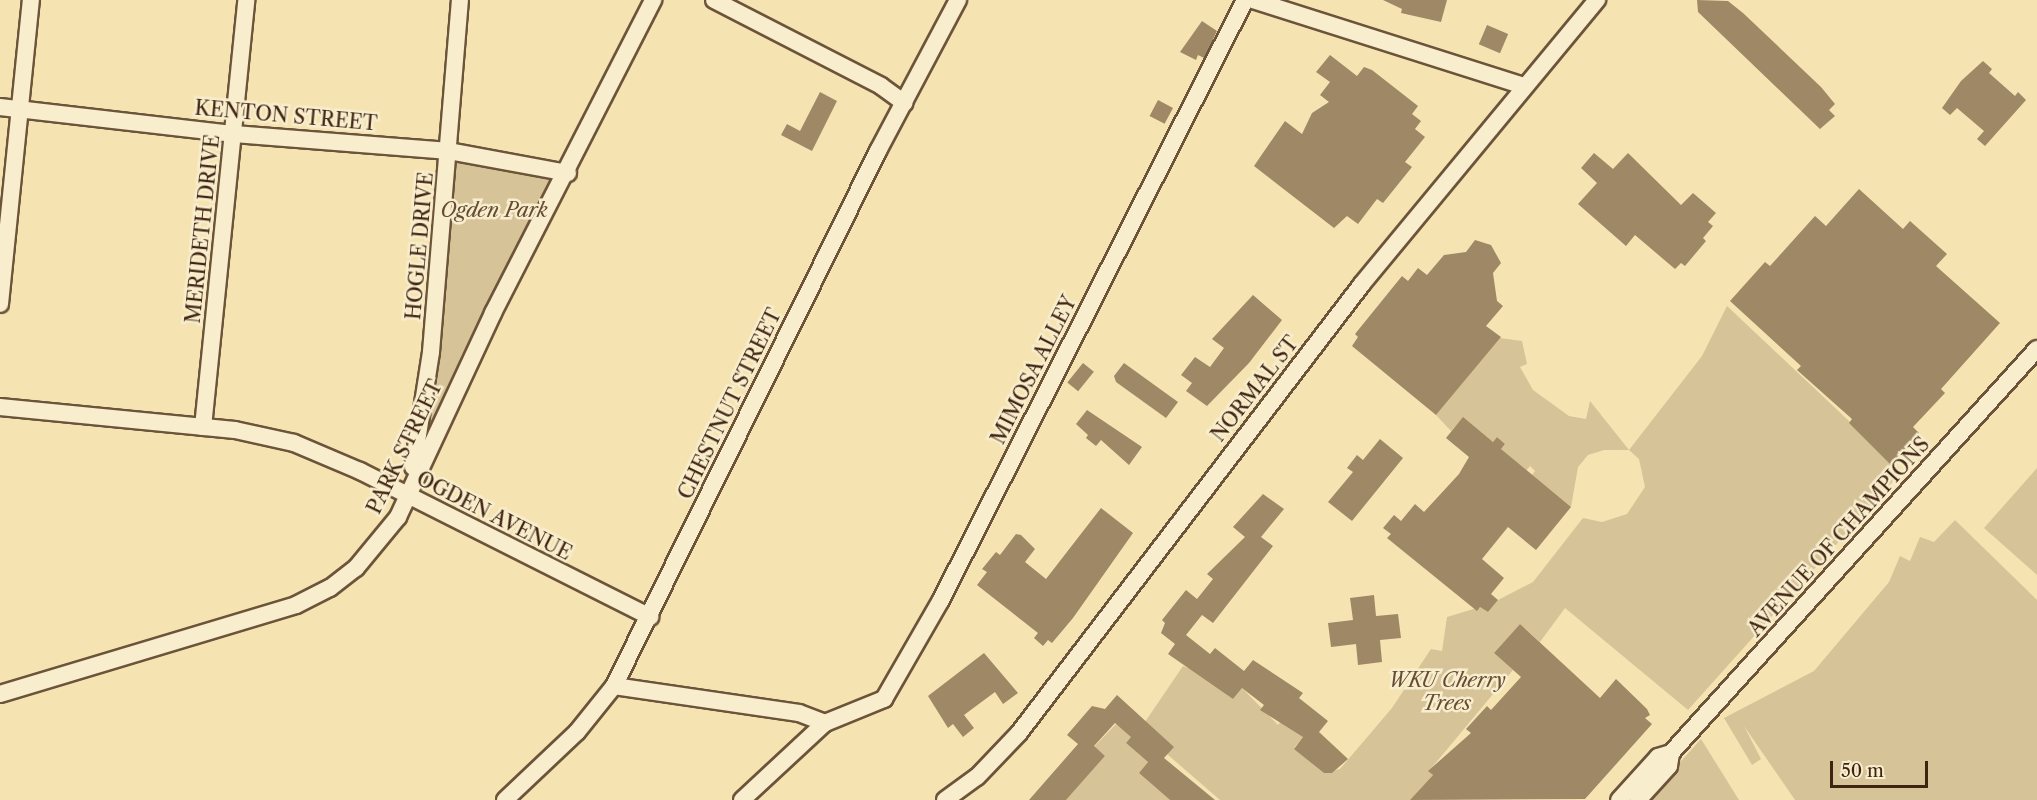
<!DOCTYPE html>
<style>
body{margin:0}
#map{position:relative;width:2037px;height:800px;overflow:hidden;background:#f5e4b2;font-family:"Libre Caslon Text",serif}
div>[style]{position:absolute}
[style*='--x']{left:calc(var(--x)*1px);top:calc(var(--y)*1px);width:calc(var(--w)*1px);rotate:calc(var(--a)*1deg)}
.green>*{inset:0;background:#d6c397}
.building>*{inset:0;background:#9e8865;transform-origin:0 0}
.roads{filter:drop-shadow(2px 0 #6c543a) drop-shadow(-2px 0 #6c543a) drop-shadow(0 2px #6c543a) drop-shadow(0 -2px #6c543a)}
.minor>*{height:16px;margin:-8px;padding:0 8px;transform-origin:8px;border-radius:8px;background:#f8edcd}
span{translate:-50% -50%;white-space:nowrap;text-align:center;line-height:1.15;-webkit-text-stroke:5px #f8edcd;paint-order:stroke}
.street-label{font-size:20px;color:#3f2412}
.park-label{font-size:20px;color:#654c33;font-style:italic}
.scale{position:absolute;left:1830px;top:761px;width:98px;height:27px;box-sizing:border-box;border:3px solid #3f2412;border-top:0;padding-left:8px;font-size:18px;line-height:21px;white-space:nowrap;color:#3f2412;-webkit-text-stroke:4px #f8edcd;paint-order:stroke}
</style>
<div id="map">
<div class="green">
<div style="clip-path:polygon(453px 159px,556px 178px,425px 450px)"></div>
<div style="clip-path:polygon(1727px 306px,1902px 471px,1688px 710px,1565px 608px,1540px 642px,1520px 624px,1494px 653px,1513px 670px,1429px 771px,1433px 775px,1410px 800px,1220px 800px,1167px 754px,1145px 722px,1183px 666px,1203px 674px,1233px 699px,1242px 688px,1278px 725px,1282px 720px,1303px 737px,1294px 748px,1324px 773px,1340px 769px,1392px 708px,1431px 649px,1442px 651px,1447px 617px,1480px 607px,1488px 612px,1498px 600px,1533px 582px,1583px 518px,1602px 522px,1627px 514px,1645px 487px,1639px 459px,1629px 450px,1604px 450px,1588px 455px,1578px 467px,1571px 507px,1532px 475px,1535px 471px,1530px 466px,1526px 471px,1501px 449px,1505px 444px,1497px 437px,1493px 442px,1463px 418px,1451px 431px,1436px 415px,1500px 338px,1522px 341px,1527px 364px,1520px 367px,1533px 390px,1569px 416px,1586px 419px,1590px 401px,1629px 450px,1702px 356px)"></div>
<div style="clip-path:polygon(2037px 468px,2037px 575px,1984px 528px)"></div>
<div style="clip-path:polygon(1955px 520px,2037px 600px,2037px 800px,1795px 800px,1744px 726px,1761px 759px,1752px 765px,1724px 718px,1814px 671px,1889px 582px,1900px 556px,1910px 561px,1920px 537px,1934px 542px)"></div>
<div style="clip-path:polygon(1116px 724px,1133px 735px,1126px 743px,1148px 762px,1139px 773px,1170px 800px,1066px 800px,1105px 756px,1094px 747px)"></div>
<div style="clip-path:polygon(1701px 739px,1739px 800px,1646px 800px)"></div>
</div>
<div class="building">
<div style="clip-path:polygon(1383px 0,1447px 0,1441px 22px,1401px 13px,1402px 9px)"></div>
<div style="clip-path:polygon(1697px 0,1728px 1px,1743px 13px,1821px 87px,1835px 104px,1829px 110px,1835px 116px,1820px 129px,1698px 12px)"></div>
<div style="clip-path:polygon(1202px 21px,1217px 31px,1204px 58px,1198px 55px,1196px 60px,1180px 52px)"></div>
<div style="left:1487px;top:25px;width:23px;height:21px;rotate:23deg"></div>
<div style="clip-path:polygon(1330px 55px,1357px 76px,1364px 67px,1372px 70px,1418px 106px,1412px 114px,1421px 121px,1415px 129px,1425px 137px,1405px 162px,1412px 167px,1383px 203px,1377px 199px,1358px 224px,1347px 216px,1334px 228px,1254px 166px,1285px 121px,1302px 134px,1312px 113px,1329px 102px,1320px 95px,1330px 82px,1316px 72px)"></div>
<div style="clip-path:polygon(1983px 61px,1992px 69px,1989px 73px,2015px 96px,2018px 92px,2026px 100px,1985px 146px,1977px 139px,1984px 131px,1957px 108px,1950px 115px,1942px 108px,1961px 81px)"></div>
<div style="clip-path:polygon(820px 92px,837px 101px,812px 151px,781px 135px,787px 124px,800px 131px)"></div>
<div style="left:1158px;top:100px;width:17px;height:18px;rotate:28deg"></div>
<div style="clip-path:polygon(1594px 153px,1613px 169px,1628px 153px,1681px 205px,1693px 193px,1716px 213px,1708px 222px,1713px 226px,1703px 238px,1706px 241px,1685px 266px,1681px 263px,1675px 269px,1635px 235px,1626px 246px,1578px 204px,1597px 183px,1581px 168px)"></div>
<div style="clip-path:polygon(1859px 189px,1903px 229px,1910px 221px,1947px 254px,1936px 266px,2000px 323px,1941px 389px,1945px 393px,1913px 427px,1919px 433px,1891px 465px,1849px 423px,1852px 419px,1797px 370px,1801px 366px,1730px 301px,1765px 262px,1770px 266px,1815px 216px,1826px 226px)"></div>
<div style="clip-path:polygon(1475px 240px,1491px 245px,1501px 263px,1493px 273px,1497px 301px,1503px 306px,1486px 326px,1501px 337px,1436px 415px,1352px 346px,1358px 337px,1355px 334px,1402px 276px,1408px 281px,1418px 268px,1427px 275px,1444px 255px,1466px 252px)"></div>
<div style="clip-path:polygon(1253px 295px,1282px 320px,1249px 363px,1207px 406px,1186px 391px,1192px 383px,1181px 375px,1195px 357px,1210px 367px,1224px 348px,1212px 339px)"></div>
<div style="left:1083px;top:363px;width:14px;height:25px;rotate:39deg"></div>
<div style="clip-path:polygon(1124px 363px,1178px 402px,1166px 418px,1116px 382px,1114px 376px)"></div>
<div style="clip-path:polygon(1087px 410px,1142px 447px,1129px 465px,1101px 440px,1096px 446px,1086px 438px,1088px 435px,1076px 424px)"></div>
<div style="clip-path:polygon(1463px 417px,1493px 442px,1497px 437px,1505px 444px,1501px 449px,1571px 507px,1536px 550px,1508px 527px,1482px 559px,1504px 578px,1491px 594px,1498px 600px,1488px 612px,1480px 607px,1477px 611px,1387px 538px,1391px 534px,1383px 528px,1394px 515px,1401px 521px,1415px 504px,1424px 512px,1459px 474px,1469px 457px,1446px 438px)"></div>
<div style="clip-path:polygon(1380px 439px,1403px 458px,1352px 521px,1328px 502px,1353px 472px,1347px 468px,1357px 455px,1363px 460px)"></div>
<div style="clip-path:polygon(1263px 494px,1284px 509px,1261px 537px,1273px 546px,1213px 623px,1202px 615px,1186px 635px,1210px 654px,1215px 648px,1244px 671px,1253px 660px,1303px 693px,1299px 698px,1328px 721px,1319px 732px,1348px 759px,1332px 773px,1324px 773px,1294px 749px,1303px 737px,1260px 710px,1264px 705px,1242px 688px,1233px 699px,1168px 654px,1175px 644px,1161px 633px,1165px 623px,1162px 620px,1186px 590px,1197px 599px,1213px 579px,1207px 574px,1245px 537px,1233px 527px)"></div>
<div style="clip-path:polygon(1101px 508px,1133px 533px,1073px 618px,1052px 643px,1048px 640px,1043px 646px,1034px 638px,1038px 633px,977px 585px,987px 572px,982px 569px,996px 552px,1000px 555px,1016px 534px,1021px 535px,1035px 549px,1025px 562px,1046px 579px)"></div>
<div style="clip-path:polygon(1374px 595px,1376px 616px,1398px 614px,1401px 638px,1380px 640px,1382px 662px,1358px 665px,1356px 644px,1331px 647px,1328px 623px,1353px 620px,1350px 598px)"></div>
<div style="clip-path:polygon(1520px 624px,1600px 698px,1616px 679px,1647px 709px,1650px 715px,1645px 718px,1652px 724px,1585px 799px,1410px 800px,1433px 775px,1428px 771px,1471px 733px,1466px 729px,1487px 706px,1491px 710px,1521px 677px,1494px 653px)"></div>
<div style="clip-path:polygon(984px 653px,1018px 693px,1003px 704px,995px 692px,964px 715px,974px 728px,963px 737px,953px 724px,948px 728px,928px 696px)"></div>
<div style="clip-path:polygon(1117px 695px,1174px 747px,1164px 758px,1215px 800px,1170px 800px,1139px 773px,1148px 762px,1126px 743px,1131px 737px,1115px 723px,1094px 746px,1105px 756px,1066px 800px,1029px 800px,1078px 744px,1067px 735px,1092px 706px,1105px 709px)"></div>
</div>
<div class="roads">
<div class="minor">
<div style="--x:714;--y:0;--w:188;--a:27.2"></div>
<div style="--x:881;--y:86;--w:29;--a:36"></div>
<div style="--x:1253;--y:0;--w:284;--a:17.6"></div>
<div style="--x:0;--y:107;--w:236;--a:6.6"></div>
<div style="--x:234;--y:134;--w:216;--a:4.5"></div>
<div style="--x:449;--y:151;--w:121;--a:10.5"></div>
<div style="--x:0;--y:304;--w:306;--a:-84.2"></div>
<div style="--x:0;--y:407;--w:236;--a:5.6"></div>
<div style="--x:235;--y:430;--w:60;--a:12.4"></div>
<div style="--x:294;--y:443;--w:72;--a:23"></div>
<div style="--x:360;--y:471;--w:325;--a:26.7"></div>
<div style="--x:203;--y:427;--w:429;--a:-84.2"></div>
<div style="--x:413;--y:467;--w:116;--a:-81.1"></div>
<div style="--x:431;--y:352;--w:353;--a:-85.3"></div>
<div style="--x:614;--y:686;--w:187;--a:8.3"></div>
<div style="--x:799;--y:713;--w:28;--a:21"></div>
<div style="--x:0;--y:694;--w:309;--a:-16.7"></div>
<div style="--x:296;--y:605;--w:38;--a:-27"></div>
<div style="--x:330;--y:588;--w:33;--a:-38"></div>
<div style="--x:356;--y:568;--w:66;--a:-50.5"></div>
<div style="--x:398;--y:517;--w:225;--a:-65"></div>
<div style="--x:493;--y:313;--w:352;--a:-62.9"></div>
<div style="--x:505;--y:800;--w:99;--a:-43.4"></div>
<div style="--x:577;--y:732;--w:59;--a:-51.2"></div>
<div style="--x:614;--y:686;--w:597;--a:-63.74"></div>
<div style="--x:878;--y:151;--w:171;--a:-62.1"></div>
<div style="--x:742;--y:800;--w:113;--a:-42.9"></div>
<div style="--x:825;--y:723;--w:64;--a:-22.1"></div>
<div style="--x:884;--y:699;--w:114;--a:-60.1"></div>
<div style="--x:941;--y:600;--w:673;--a:-63.13"></div>
<div style="--x:945;--y:800;--w:39;--a:-36"></div>
<div style="--x:977;--y:777;--w:61;--a:-46.3"></div>
<div style="--x:1019;--y:733;--w:565;--a:-52.62"></div>
<div style="--x:1362;--y:284;--w:369;--a:-50.4"></div>
<div style="--x:1619;--y:800;--w:58;--a:-47.8"></div>
<div style="--x:1658;--y:757;--w:14;--a:-17"></div>
<div style="--x:1638;--y:800;--w:46;--a:-47.6"></div>
<div style="--x:1669;--y:766;--w:13;--a:-81"></div>
<div style="--x:1671;--y:753;--w:545;--a:-47.83"></div>
</div>
</div>
<div class="street-label">
<span style="left:286px;top:116px;rotate:5deg">KENTON STREET</span>
<span style="left:203px;top:229px;rotate:-84deg">MERIDETH DRIVE</span>
<span style="left:420px;top:246px;rotate:-85deg">HOGLE DRIVE</span>
<span style="left:1034px;top:370px;rotate:-63deg">MIMOSA ALLEY</span>
<span style="left:1255px;top:389px;rotate:-52deg">NORMAL ST</span>
<span style="left:730px;top:404px;rotate:-64deg">CHESTNUT STREET</span>
<span style="left:405px;top:447px;rotate:-64deg">PARK STREET</span>
<span style="left:494px;top:516px;rotate:27deg">OGDEN AVENUE</span>
<span style="left:1839px;top:537px;rotate:-48deg">AVENUE OF CHAMPIONS</span>
</div>
<div class="park-label">
<span style="left:494px;top:210px">Ogden Park</span>
<span style="left:1447px;top:692px">WKU Cherry<br>Trees</span>
</div>
<div class="scale">50 m</div>
</div>
